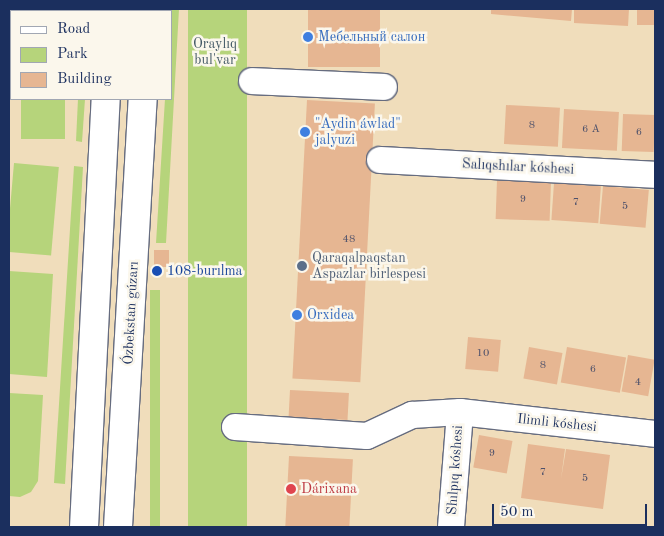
<!DOCTYPE html>
<meta charset="utf-8">
<style>
body{margin:0}
#map{position:relative;width:664px;height:536px;overflow:hidden;background:#f0ddbb;font-family:"Old Standard TT",serif}
div>[style]{position:absolute}
[style*='--x']{left:calc(var(--x)*1px);top:calc(var(--y)*1px);width:calc(var(--w)*1px);rotate:calc(var(--a)*1deg)}
.green>*{inset:0;background:#b6d47b;transform-origin:0 0}
.building>*{inset:0;background:#e6b692;transform-origin:0 0}
.roads{filter:drop-shadow(1px 0 #666c7f) drop-shadow(-1px 0 #666c7f) drop-shadow(0 1px #666c7f) drop-shadow(0 -1px #666c7f)}
.minor>*{height:26px;margin:-13px;padding:0 13px;transform-origin:13px;border-radius:13px;background:#fff}
.major>*{height:28px;margin:-14px;padding:0 14px;transform-origin:14px;border-radius:14px;background:#fff}
.dots>*{width:14px;height:14px;translate:-50% -50%;box-sizing:border-box;border:2px solid #fbf7ec;border-radius:50%}
span{translate:-50% -50%;white-space:nowrap;text-align:center;line-height:1.15;-webkit-text-stroke:5px #fbf7ec;paint-order:stroke}
.number-label{font-size:11px;color:#4e516b}
.number-label span{-webkit-text-stroke-width:0}
.shop-label{font-size:14px;color:#366cbe}
.left{translate:0 -50%;text-align:left}
.park-label{font-size:14px;color:#425865}
.street-label{font-size:14px;color:#1b2f5e}
.service-label{font-size:14px;color:#4e5e75}
.transit-label{font-size:14px;color:#164399}
.health-label{font-size:14px;color:#be3a42}
.frame{position:absolute;inset:0;border:10px solid #1b2f5e;pointer-events:none}
.legend{position:absolute;left:10px;top:10px;width:162px;height:90px;box-sizing:border-box;background:#fbf7ec;border:1px solid #a1a7b3;margin:0;padding:6px 9px;list-style:none;font-size:15px;color:#1b2f5e}
.legend li{display:flex;align-items:center;gap:10px;height:25px}
.legend b{width:25px;border:1px solid #a1a7b3}
.scale{position:absolute;left:492px;top:504px;width:155px;height:22px;box-sizing:border-box;border:2px solid #1b2f5e;border-top:0;padding-left:6px;font-size:15px;line-height:18px;white-space:nowrap;color:#1b2f5e;-webkit-text-stroke:4px #fbf7ec;paint-order:stroke}
</style>
<div id="map">
<div class="green">
<div style="clip-path:polygon(170px 9px,179px 9px,166px 243px,156px 243px,165px 99px,171px 99px)"></div>
<div style="left:188px;top:9px;width:59px;height:519px"></div>
<div style="left:21px;top:99px;width:44px;height:40px"></div>
<div style="clip-path:polygon(78px 99px,85px 99px,82px 142px,76px 141px)"></div>
<div style="left:14px;top:163px;width:45px;height:89px;rotate:5deg"></div>
<div style="clip-path:polygon(74px 166px,83px 167px,65px 484px,54px 483px)"></div>
<div style="clip-path:polygon(9px 271px,53px 274px,47px 377px,9px 374px)"></div>
<div style="left:150px;top:290px;width:10px;height:237px"></div>
<div style="clip-path:polygon(9px 393px,43px 395px,38px 481px,31px 492px,20px 497px,9px 496px)"></div>
</div>
<div class="building">
<div style="left:308px;top:9px;width:72px;height:58px"></div>
<div style="clip-path:polygon(491px 9px,572px 9px,571px 21px,491px 14px)"></div>
<div style="clip-path:polygon(574px 9px,629px 9px,628px 26px,574px 23px)"></div>
<div style="left:637px;top:9px;width:18px;height:16px"></div>
<div style="left:307px;top:100px;width:68px;height:279px;rotate:3deg"></div>
<div style="left:506px;top:105px;width:54px;height:39px;rotate:3deg"></div>
<div style="left:564px;top:109px;width:55px;height:39px;rotate:3deg"></div>
<div style="left:623px;top:114px;width:32px;height:37px;rotate:2deg"></div>
<div style="left:497px;top:180px;width:54px;height:39px;rotate:2deg"></div>
<div style="left:554px;top:183px;width:47px;height:37px;rotate:4deg"></div>
<div style="left:603px;top:186px;width:46px;height:38px;rotate:5deg"></div>
<div style="left:154px;top:250px;width:15px;height:17px"></div>
<div style="left:468px;top:337px;width:33px;height:32px;rotate:5deg"></div>
<div style="left:529px;top:347px;width:34px;height:32px;rotate:10deg"></div>
<div style="left:567px;top:347px;width:60px;height:36px;rotate:10deg"></div>
<div style="left:628px;top:355px;width:27px;height:37px;rotate:10deg"></div>
<div style="left:290px;top:390px;width:59px;height:27px;rotate:3deg"></div>
<div style="left:479px;top:435px;width:34px;height:33px;rotate:10deg"></div>
<div style="clip-path:polygon(528px 444px,565px 449px,561px 479px,566px 449px,610px 455px,603px 509px,521px 498px)"></div>
<div style="left:289px;top:456px;width:64px;height:71px;rotate:3deg"></div>
</div>
<div class="roads">
<div class="minor">
<div style="--x:252;--y:81;--w:132;--a:2.6"></div>
<div style="--x:380;--y:160;--w:275;--a:3.1"></div>
<div style="--x:235;--y:427;--w:132;--a:3.9"></div>
<div style="--x:367;--y:436;--w:50;--a:-25"></div>
<div style="--x:412;--y:415;--w:48;--a:-3.6"></div>
<div style="--x:460;--y:412;--w:196;--a:6.4"></div>
<div style="--x:451;--y:527;--w:115;--a:-85.5"></div>
</div>
<div class="major">
<div style="--x:110;--y:11;--w:2;--a:-63"></div>
<div style="--x:148;--y:11;--w:2;--a:-63"></div>
<div style="--x:84;--y:527;--w:429;--a:-87.1"></div>
<div style="--x:118;--y:527;--w:429;--a:-86.7"></div>
</div>
</div>
<div class="dots">
<div style="left:308px;top:37px;background:#3f7fe0"></div>
<div style="left:305px;top:132px;background:#3f7fe0"></div>
<div style="left:302px;top:266px;background:#5c6f8a"></div>
<div style="left:157px;top:271px;background:#1a4fb4"></div>
<div style="left:297px;top:315px;background:#3f7fe0"></div>
<div style="left:291px;top:489px;background:#e0444e"></div>
</div>
<div class="number-label">
<span style="left:532px;top:126px">8</span>
<span style="left:591px;top:130px">6 А</span>
<span style="left:639px;top:133px">6</span>
<span style="left:523px;top:200px">9</span>
<span style="left:576px;top:203px">7</span>
<span style="left:625px;top:207px">5</span>
<span style="left:349px;top:240px">48</span>
<span style="left:483px;top:354px">10</span>
<span style="left:543px;top:366px">8</span>
<span style="left:593px;top:370px">6</span>
<span style="left:638px;top:383px">4</span>
<span style="left:492px;top:454px">9</span>
<span style="left:543px;top:473px">7</span>
<span style="left:585px;top:479px">5</span>
</div>
<div class="shop-label">
<span class="left" style="left:318px;top:37px">Мебельный салон</span>
<span class="left" style="left:315px;top:132px">"Aydin áwlad"<br>jalyuzi</span>
<span class="left" style="left:307px;top:315px">Orxidea</span>
</div>
<div class="park-label">
<span style="left:215px;top:52px">Oraylıq<br>bul'var</span>
</div>
<div class="street-label">
<span style="left:518px;top:167px;rotate:3deg">Salıqshılar kóshesi</span>
<span style="left:131px;top:313px;rotate:-87deg">Ózbekstan gúzarı</span>
<span style="left:557px;top:423px;rotate:6deg">Ilimli kóshesi</span>
<span style="left:455px;top:470px;rotate:-86deg">Shılpıq kóshesi</span>
</div>
<div class="service-label">
<span class="left" style="left:312px;top:266px">Qaraqalpaqstan<br>Aspazlar birlespesi</span>
</div>
<div class="transit-label">
<span class="left" style="left:167px;top:271px">108-burılma</span>
</div>
<div class="health-label">
<span class="left" style="left:301px;top:489px">Dárixana</span>
</div>
<div class="frame"></div>
<ul class="legend">
<li><b style="height:6px;background:#fff"></b>Road</li>
<li><b style="height:14px;background:#b6d47b"></b>Park</li>
<li><b style="height:14px;background:#e6b692"></b>Building</li>
</ul>
<div class="scale">50 m</div>
</div>
